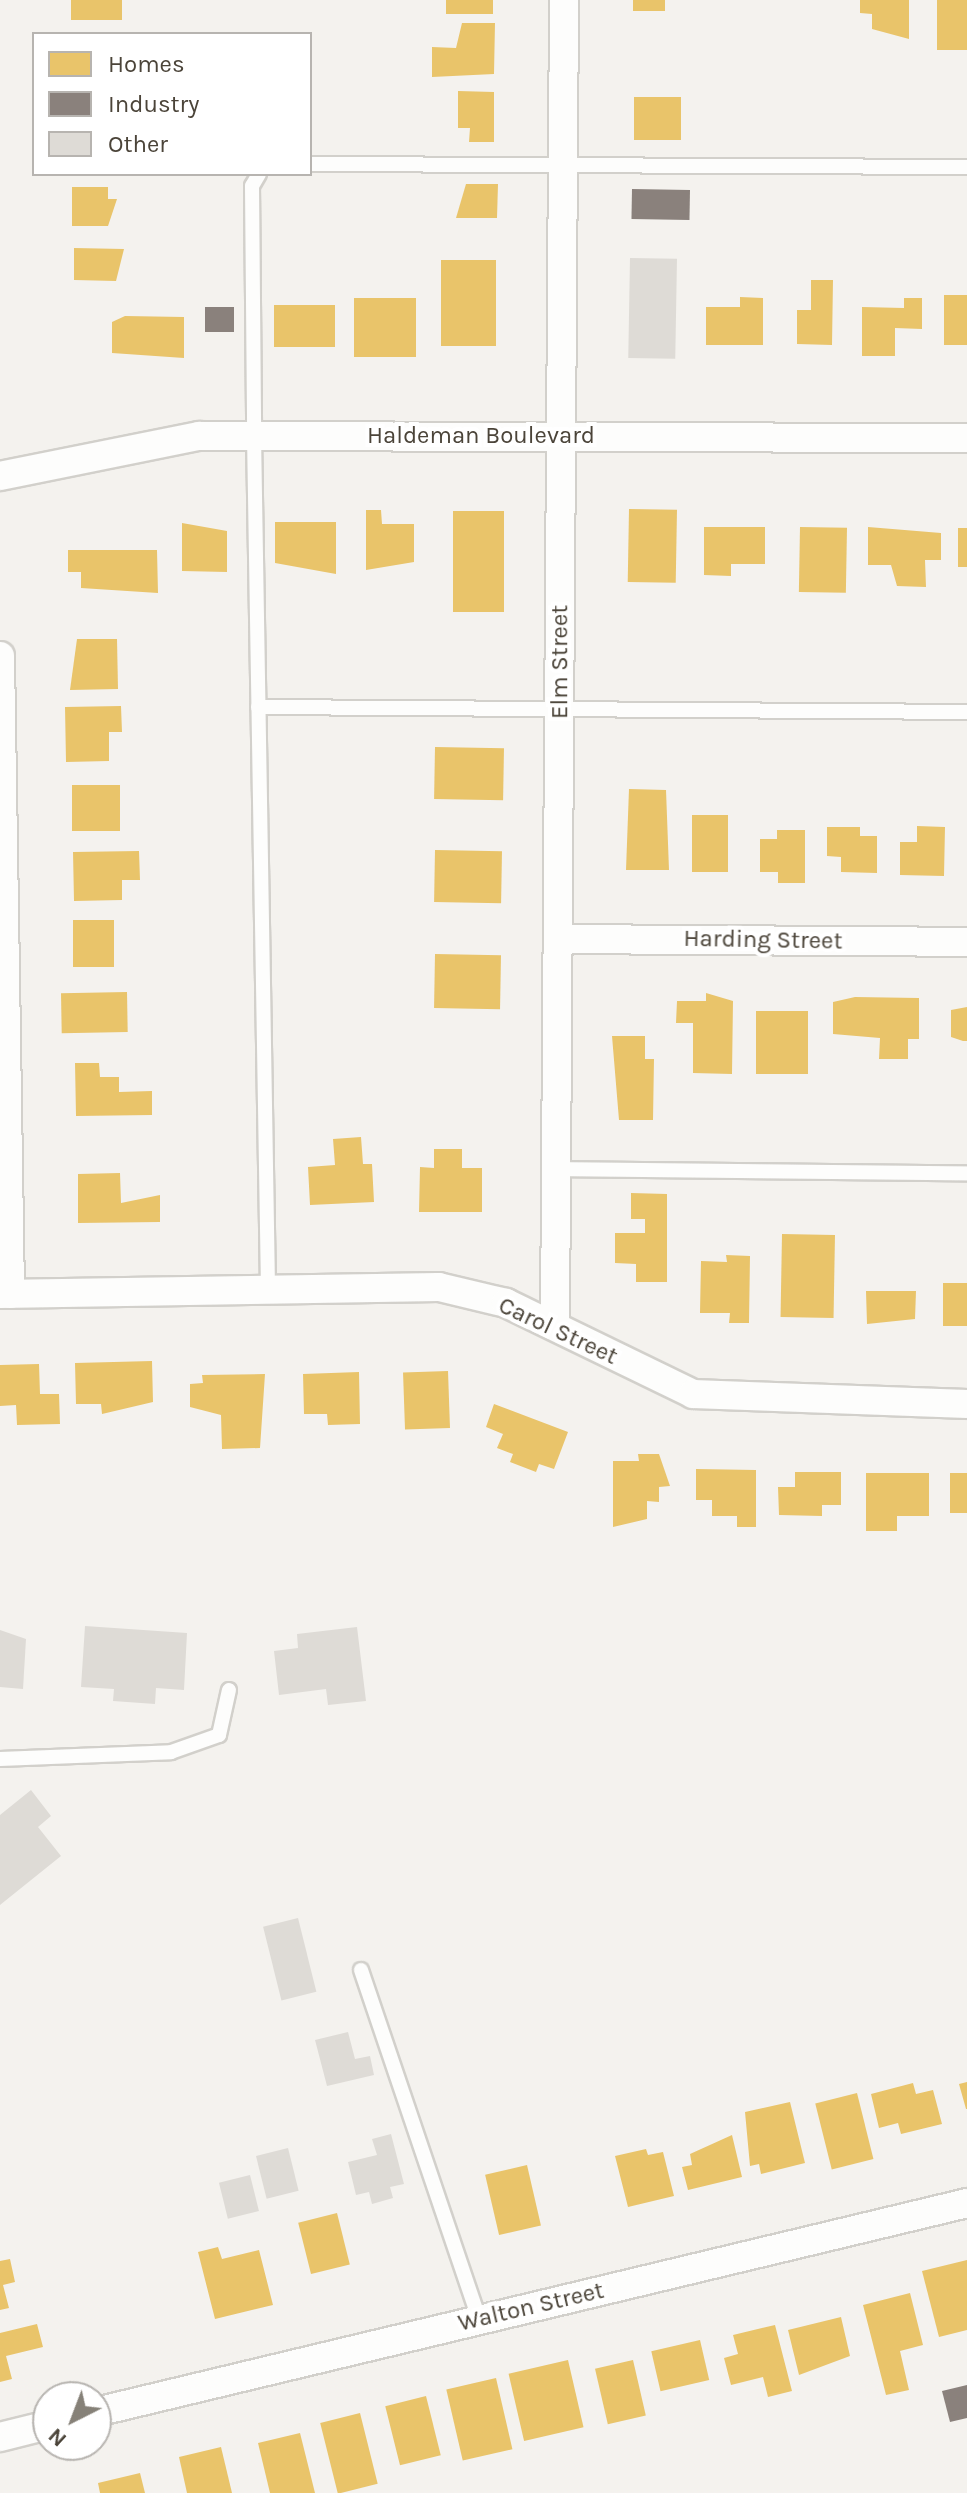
<!DOCTYPE html>
<style>
body{margin:0}
#map{position:relative;width:967px;height:2493px;overflow:hidden;background:#f4f2ee;font-family:Karla,sans-serif}
div>[style]{position:absolute}
[style*='--x']{left:calc(var(--x)*1px);top:calc(var(--y)*1px);width:calc(var(--w)*1px);rotate:calc(var(--a)*1deg)}
.homes>*{inset:0;background:#e9c46a;transform-origin:0 0}
.industry>*{inset:0;background:#8a817c;transform-origin:0 0}
.building>*{inset:0;background:#dedbd6;transform-origin:0 0}
.roads{filter:drop-shadow(2px 0 #d2d0cb) drop-shadow(-2px 0 #d2d0cb) drop-shadow(0 2px #d2d0cb) drop-shadow(0 -2px #d2d0cb)}
.lane>*{height:14px;margin:-7px;padding:0 7px;transform-origin:7px;border-radius:7px;background:#fdfdfc}
.street>*{height:28px;margin:-14px;padding:0 14px;transform-origin:14px;border-radius:14px;background:#fdfdfc}
span{translate:-50% -50%;white-space:nowrap;text-align:center;line-height:1.15;-webkit-text-stroke:8px #fff;paint-order:stroke}
.street-label{font-size:24px;color:#4b4439}
.legend{position:absolute;left:32px;top:32px;width:280px;height:144px;box-sizing:border-box;background:#fff;border:2px solid #b7b4b0;margin:0;padding:10px 14px;list-style:none;font-size:24px;color:#4b4439}
.legend li{display:flex;align-items:center;gap:16px;height:40px}
.legend b{width:40px;border:2px solid #b7b4b0}
.north{position:absolute;left:32px;top:2381px;width:80px;height:80px;box-sizing:border-box;background:#fff;border:2px solid #b7b4b0;border-radius:50%;rotate:222deg;font-size:22px;font-weight:700;line-height:32px;text-align:center;color:#4b4439}
.north::after{content:'';display:block;margin:auto;width:28px;height:36px;background:#868178;clip-path:polygon(50% 0,100% 100%,50% 72%,0 100%)}
</style>
<div id="map">
<div class="homes">
<div style="left:71px;top:0;width:51px;height:20px"></div>
<div style="left:446px;top:0;width:47px;height:14px"></div>
<div style="left:633px;top:0;width:32px;height:11px"></div>
<div style="clip-path:polygon(860px 0,909px 0,909px 39px,872px 29px,872px 14px,860px 13px)"></div>
<div style="left:937px;top:0;width:30px;height:50px"></div>
<div style="clip-path:polygon(462px 23px,495px 23px,494px 74px,432px 77px,432px 47px,456px 48px)"></div>
<div style="clip-path:polygon(458px 91px,494px 92px,494px 142px,469px 142px,470px 128px,458px 128px)"></div>
<div style="left:634px;top:97px;width:47px;height:43px"></div>
<div style="clip-path:polygon(466px 184px,498px 184px,497px 218px,456px 218px)"></div>
<div style="clip-path:polygon(72px 187px,108px 187px,108px 199px,117px 199px,108px 226px,72px 226px)"></div>
<div style="clip-path:polygon(74px 248px,124px 249px,116px 281px,74px 280px)"></div>
<div style="left:441px;top:260px;width:55px;height:86px"></div>
<div style="clip-path:polygon(811px 280px,833px 280px,832px 345px,797px 344px,797px 310px,811px 310px)"></div>
<div style="left:944px;top:295px;width:23px;height:50px"></div>
<div style="clip-path:polygon(740px 297px,763px 298px,763px 345px,706px 345px,706px 307px,740px 307px)"></div>
<div style="left:354px;top:298px;width:62px;height:59px"></div>
<div style="clip-path:polygon(904px 298px,922px 298px,922px 329px,895px 328px,895px 356px,862px 356px,862px 307px,904px 308px)"></div>
<div style="left:274px;top:305px;width:61px;height:42px"></div>
<div style="clip-path:polygon(125px 316px,184px 317px,184px 358px,112px 353px,112px 322px)"></div>
<div style="left:629px;top:509px;width:48px;height:73px;rotate:1deg"></div>
<div style="clip-path:polygon(366px 510px,381px 510px,382px 524px,414px 524px,414px 562px,366px 570px)"></div>
<div style="left:453px;top:511px;width:51px;height:101px"></div>
<div style="clip-path:polygon(275px 522px,336px 522px,336px 574px,275px 563px)"></div>
<div style="clip-path:polygon(182px 523px,227px 531px,227px 572px,182px 571px)"></div>
<div style="clip-path:polygon(704px 527px,765px 527px,765px 564px,731px 564px,731px 576px,704px 575px)"></div>
<div style="left:800px;top:527px;width:47px;height:65px;rotate:1deg"></div>
<div style="clip-path:polygon(868px 527px,941px 533px,941px 560px,925px 560px,926px 587px,897px 586px,891px 565px,868px 565px)"></div>
<div style="left:958px;top:528px;width:9px;height:39px"></div>
<div style="clip-path:polygon(68px 550px,157px 550px,158px 593px,81px 588px,81px 572px,68px 572px)"></div>
<div style="clip-path:polygon(77px 639px,117px 639px,118px 689px,70px 690px)"></div>
<div style="clip-path:polygon(121px 706px,122px 732px,109px 732px,109px 761px,66px 762px,65px 707px)"></div>
<div style="left:435px;top:747px;width:69px;height:52px;rotate:1deg"></div>
<div style="left:72px;top:785px;width:48px;height:46px"></div>
<div style="clip-path:polygon(629px 789px,666px 790px,669px 870px,626px 870px)"></div>
<div style="left:692px;top:815px;width:36px;height:57px"></div>
<div style="clip-path:polygon(917px 826px,945px 827px,944px 876px,900px 875px,900px 842px,917px 842px)"></div>
<div style="clip-path:polygon(827px 827px,860px 827px,860px 836px,877px 836px,877px 873px,841px 872px,841px 857px,827px 856px)"></div>
<div style="clip-path:polygon(777px 830px,805px 830px,805px 883px,778px 883px,778px 872px,760px 872px,760px 839px,777px 839px)"></div>
<div style="left:435px;top:850px;width:67px;height:52px;rotate:1deg"></div>
<div style="clip-path:polygon(139px 851px,140px 880px,122px 880px,122px 900px,74px 901px,73px 852px)"></div>
<div style="left:73px;top:920px;width:41px;height:47px"></div>
<div style="left:435px;top:954px;width:66px;height:54px;rotate:1deg"></div>
<div style="left:127px;top:992px;width:40px;height:66px;rotate:89deg"></div>
<div style="clip-path:polygon(706px 993px,733px 1001px,732px 1074px,693px 1073px,693px 1023px,676px 1023px,677px 1001px,706px 1001px)"></div>
<div style="clip-path:polygon(855px 997px,919px 998px,919px 1039px,908px 1039px,908px 1059px,879px 1059px,880px 1038px,833px 1034px,833px 1002px)"></div>
<div style="clip-path:polygon(967px 1007px,967px 1041px,963px 1041px,951px 1037px,951px 1010px)"></div>
<div style="left:756px;top:1011px;width:52px;height:63px"></div>
<div style="clip-path:polygon(612px 1036px,645px 1036px,645px 1059px,654px 1059px,653px 1120px,619px 1120px)"></div>
<div style="clip-path:polygon(75px 1063px,99px 1063px,100px 1077px,119px 1077px,119px 1092px,152px 1091px,152px 1115px,76px 1116px)"></div>
<div style="clip-path:polygon(361px 1137px,363px 1164px,372px 1164px,374px 1202px,310px 1205px,308px 1167px,335px 1165px,333px 1139px)"></div>
<div style="clip-path:polygon(434px 1149px,462px 1149px,462px 1168px,482px 1168px,482px 1212px,419px 1212px,420px 1167px,434px 1168px)"></div>
<div style="clip-path:polygon(120px 1173px,121px 1203px,160px 1195px,160px 1222px,78px 1223px,78px 1174px)"></div>
<div style="clip-path:polygon(631px 1193px,667px 1194px,667px 1282px,636px 1282px,636px 1264px,615px 1263px,615px 1233px,645px 1233px,645px 1219px,631px 1219px)"></div>
<div style="left:782px;top:1234px;width:53px;height:83px;rotate:1deg"></div>
<div style="clip-path:polygon(726px 1255px,750px 1256px,749px 1323px,729px 1323px,730px 1313px,700px 1313px,701px 1261px,727px 1262px)"></div>
<div style="left:943px;top:1283px;width:24px;height:43px"></div>
<div style="clip-path:polygon(866px 1291px,916px 1291px,915px 1319px,867px 1324px)"></div>
<div style="clip-path:polygon(152px 1361px,153px 1402px,102px 1414px,101px 1404px,76px 1404px,75px 1363px)"></div>
<div style="clip-path:polygon(39px 1364px,40px 1394px,59px 1394px,60px 1424px,17px 1425px,16px 1405px,0 1406px,0 1365px)"></div>
<div style="left:448px;top:1371px;width:57px;height:45px;rotate:88deg"></div>
<div style="clip-path:polygon(359px 1372px,360px 1424px,328px 1425px,327px 1414px,304px 1414px,303px 1374px)"></div>
<div style="clip-path:polygon(265px 1374px,260px 1448px,222px 1449px,221px 1415px,190px 1407px,190px 1384px,203px 1383px,202px 1375px)"></div>
<div style="clip-path:polygon(494px 1404px,568px 1432px,554px 1469px,539px 1464px,536px 1472px,510px 1462px,513px 1454px,497px 1448px,503px 1434px,486px 1427px)"></div>
<div style="clip-path:polygon(638px 1454px,659px 1454px,670px 1486px,659px 1487px,659px 1502px,647px 1501px,647px 1519px,613px 1527px,613px 1461px,639px 1461px)"></div>
<div style="clip-path:polygon(696px 1469px,756px 1470px,756px 1527px,737px 1527px,737px 1516px,712px 1516px,712px 1500px,696px 1500px)"></div>
<div style="clip-path:polygon(795px 1472px,841px 1472px,841px 1505px,822px 1505px,822px 1516px,779px 1515px,778px 1487px,795px 1487px)"></div>
<div style="clip-path:polygon(866px 1473px,929px 1473px,929px 1516px,897px 1516px,897px 1531px,866px 1531px)"></div>
<div style="left:950px;top:1473px;width:17px;height:40px"></div>
<div style="clip-path:polygon(967px 2082px,967px 2109px,966px 2109px,959px 2084px)"></div>
<div style="clip-path:polygon(913px 2083px,916px 2094px,933px 2090px,942px 2124px,901px 2134px,898px 2123px,879px 2128px,871px 2094px)"></div>
<div style="left:857px;top:2093px;width:68px;height:43px;rotate:76deg"></div>
<div style="clip-path:polygon(790px 2102px,805px 2163px,761px 2174px,759px 2164px,750px 2166px,745px 2112px)"></div>
<div style="clip-path:polygon(732px 2135px,742px 2177px,688px 2190px,682px 2167px,692px 2165px,690px 2154px)"></div>
<div style="clip-path:polygon(646px 2149px,648px 2155px,663px 2152px,674px 2196px,628px 2207px,615px 2156px)"></div>
<div style="left:527px;top:2165px;width:62px;height:43px;rotate:77deg"></div>
<div style="left:337px;top:2213px;width:53px;height:40px;rotate:76deg"></div>
<div style="clip-path:polygon(218px 2247px,222px 2259px,259px 2250px,273px 2305px,215px 2319px,198px 2252px)"></div>
<div style="clip-path:polygon(10px 2259px,15px 2282px,3px 2285px,9px 2308px,0 2310px,0 2261px)"></div>
<div style="clip-path:polygon(967px 2260px,967px 2330px,939px 2337px,922px 2271px)"></div>
<div style="clip-path:polygon(910px 2293px,923px 2345px,900px 2351px,909px 2390px,886px 2395px,863px 2305px)"></div>
<div style="clip-path:polygon(841px 2317px,850px 2356px,799px 2375px,788px 2330px)"></div>
<div style="clip-path:polygon(37px 2324px,43px 2347px,6px 2356px,12px 2379px,0 2382px,0 2333px)"></div>
<div style="clip-path:polygon(775px 2325px,792px 2391px,768px 2397px,763px 2377px,731px 2385px,724px 2358px,738px 2354px,733px 2335px)"></div>
<div style="left:700px;top:2340px;width:41px;height:50px;rotate:77deg"></div>
<div style="left:568px;top:2360px;width:69px;height:61px;rotate:77deg"></div>
<div style="left:633px;top:2360px;width:57px;height:39px;rotate:77deg"></div>
<div style="left:496px;top:2378px;width:73px;height:51px;rotate:77deg"></div>
<div style="left:426px;top:2396px;width:61px;height:42px;rotate:76deg"></div>
<div style="left:360px;top:2413px;width:73px;height:41px;rotate:76deg"></div>
<div style="clip-path:polygon(300px 2433px,315px 2493px,270px 2493px,258px 2443px)"></div>
<div style="clip-path:polygon(221px 2447px,232px 2493px,187px 2493px,179px 2457px)"></div>
<div style="clip-path:polygon(140px 2473px,145px 2493px,100px 2493px,98px 2483px)"></div>
</div>
<div class="industry">
<div style="left:632px;top:189px;width:58px;height:30px;rotate:1deg"></div>
<div style="left:205px;top:307px;width:29px;height:25px"></div>
<div style="clip-path:polygon(967px 2385px,967px 2418px,950px 2422px,942px 2391px)"></div>
</div>
<div class="building">
<div style="left:630px;top:258px;width:47px;height:100px;rotate:1deg"></div>
<div style="clip-path:polygon(85px 1626px,187px 1633px,184px 1690px,156px 1688px,155px 1704px,113px 1701px,114px 1689px,81px 1687px)"></div>
<div style="clip-path:polygon(357px 1627px,366px 1701px,328px 1705px,326px 1689px,279px 1695px,274px 1651px,298px 1648px,297px 1634px)"></div>
<div style="clip-path:polygon(0 1630px,26px 1639px,23px 1689px,0 1687px)"></div>
<div style="clip-path:polygon(31px 1790px,51px 1816px,38px 1827px,61px 1856px,0 1905px,0 1815px)"></div>
<div style="left:298px;top:1918px;width:76px;height:36px;rotate:76deg"></div>
<div style="clip-path:polygon(348px 2032px,355px 2059px,370px 2056px,374px 2075px,327px 2086px,315px 2040px)"></div>
<div style="clip-path:polygon(391px 2134px,404px 2184px,390px 2187px,393px 2198px,372px 2204px,369px 2192px,356px 2195px,348px 2162px,377px 2155px,372px 2139px)"></div>
<div style="left:288px;top:2148px;width:44px;height:33px;rotate:76deg"></div>
<div style="left:250px;top:2175px;width:37px;height:32px;rotate:76deg"></div>
</div>
<div class="roads">
<div class="lane">
<div style="--x:310;--y:164;--w:657;--a:0.26"></div>
<div style="--x:259;--y:174;--w:14;--a:120"></div>
<div style="--x:252;--y:186;--w:249;--a:89.5"></div>
<div style="--x:254;--y:435;--w:856;--a:89.06"></div>
<div style="--x:258;--y:707;--w:709;--a:0.4"></div>
<div style="--x:555;--y:1169;--w:412;--a:0.6"></div>
<div style="--x:0;--y:1759;--w:171;--a:-2.3"></div>
<div style="--x:171;--y:1752;--w:51;--a:-19.5"></div>
<div style="--x:219;--y:1735;--w:46;--a:-77.5"></div>
<div style="--x:361;--y:1970;--w:368;--a:71.3"></div>
</div>
<div class="street">
<div style="--x:0;--y:476;--w:203;--a:-11.4"></div>
<div style="--x:199;--y:436;--w:768;--a:0.15"></div>
<div style="--x:0;--y:656;--w:638;--a:89.1"></div>
<div style="--x:558;--y:939;--w:409;--a:0.4"></div>
<div style="--x:0;--y:1294;--w:439;--a:-0.9"></div>
<div style="--x:439;--y:1287;--w:69;--a:13.4"></div>
<div style="--x:506;--y:1303;--w:208;--a:25.9"></div>
<div style="--x:693;--y:1394;--w:274;--a:2.1"></div>
<div style="--x:555;--y:1324;--w:1324;--a:-89.61"></div>
<div style="--x:96;--y:2412;--w:896;--a:-13.49"></div>
<div style="--x:0;--y:2437;--w:49;--a:-14"></div>
</div>
</div>
<div class="street-label">
<span style="left:481px;top:436px">Haldeman Boulevard</span>
<span style="left:560px;top:662px;rotate:-90deg">Elm Street</span>
<span style="left:763px;top:940px;rotate:1deg">Harding Street</span>
<span style="left:558px;top:1331px;rotate:25deg">Carol Street</span>
<span style="left:531px;top:2307px;rotate:-13deg">Walton Street</span>
</div>
<ul class="legend">
<li><b style="height:22px;background:#e9c46a"></b>Homes</li>
<li><b style="height:22px;background:#8a817c"></b>Industry</li>
<li><b style="height:22px;background:#dedbd6"></b>Other</li>
</ul>
<div class="north">N</div>
</div>
